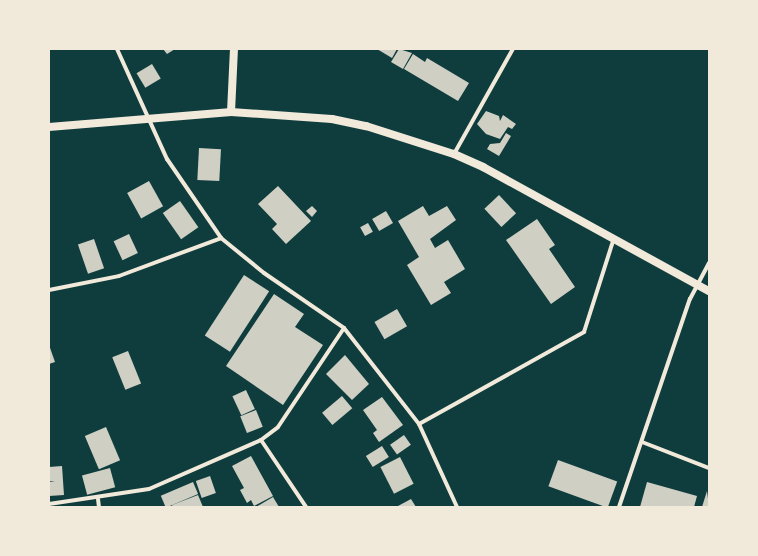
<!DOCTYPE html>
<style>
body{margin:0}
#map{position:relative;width:758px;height:556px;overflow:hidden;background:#0f3d3e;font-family:"Fira Sans Condensed",sans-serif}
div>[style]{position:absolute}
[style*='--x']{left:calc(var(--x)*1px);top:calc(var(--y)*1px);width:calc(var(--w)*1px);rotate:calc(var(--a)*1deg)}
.building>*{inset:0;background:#cfcfc3;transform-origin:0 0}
.minor>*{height:4px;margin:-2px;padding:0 2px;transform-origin:2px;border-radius:2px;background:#f1e9da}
.secondary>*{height:8px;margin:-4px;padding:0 4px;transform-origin:4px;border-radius:4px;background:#f1e9da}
span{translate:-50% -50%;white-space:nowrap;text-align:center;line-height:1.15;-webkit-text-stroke:4px #f1e9da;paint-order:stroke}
.frame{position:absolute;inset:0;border:50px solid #f1e9da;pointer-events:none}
</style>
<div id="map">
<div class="building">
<div style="clip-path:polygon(163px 49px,175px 49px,167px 54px)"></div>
<div style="clip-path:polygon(377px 49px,397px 49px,392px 58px)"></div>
<div style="clip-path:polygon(399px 49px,412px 53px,403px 69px,391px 62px)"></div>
<div style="clip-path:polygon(413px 54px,425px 62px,427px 58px,469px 83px,458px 101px,404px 69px)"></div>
<div style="left:152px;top:64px;width:17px;height:18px;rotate:59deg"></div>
<div style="clip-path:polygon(486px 111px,499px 116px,500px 121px,503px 115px,516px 124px,512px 129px,508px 127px,500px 139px,486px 134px,477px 124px)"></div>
<div style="clip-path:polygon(506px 133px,511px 136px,499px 156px,487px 149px,490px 144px,500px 143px)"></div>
<div style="left:199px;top:148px;width:22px;height:32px;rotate:3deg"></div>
<div style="left:149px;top:181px;width:29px;height:25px;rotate:61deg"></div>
<div style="clip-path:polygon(278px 186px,311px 221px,286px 244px,272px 229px,277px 224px,258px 204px)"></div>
<div style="left:499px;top:195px;width:25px;height:20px;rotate:47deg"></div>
<div style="left:180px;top:201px;width:32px;height:21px;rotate:55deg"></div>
<div style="clip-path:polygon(312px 206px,317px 211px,312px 217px,306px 211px)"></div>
<div style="clip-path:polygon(423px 206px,429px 216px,447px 206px,456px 220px,430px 239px,435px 248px,448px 240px,465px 269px,444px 282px,451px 293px,431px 305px,407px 265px,419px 257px,398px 221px)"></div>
<div style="left:386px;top:211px;width:14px;height:16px;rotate:60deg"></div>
<div style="clip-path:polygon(537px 219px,555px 245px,549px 249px,575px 287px,551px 304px,506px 240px)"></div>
<div style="left:368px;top:223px;width:10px;height:9px;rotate:61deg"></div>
<div style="left:129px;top:234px;width:21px;height:17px;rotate:65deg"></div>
<div style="left:94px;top:239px;width:31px;height:17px;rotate:71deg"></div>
<div style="left:244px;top:275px;width:30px;height:72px;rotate:33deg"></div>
<div style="clip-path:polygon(274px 294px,304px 314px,295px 327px,323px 345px,283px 405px,226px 366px)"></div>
<div style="left:397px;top:309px;width:20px;height:26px;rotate:60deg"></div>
<div style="clip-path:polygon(49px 345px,55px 362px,49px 364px)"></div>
<div style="left:128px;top:351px;width:35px;height:17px;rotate:68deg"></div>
<div style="clip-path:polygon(345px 355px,369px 384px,352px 400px,326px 374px)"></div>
<div style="left:246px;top:390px;width:21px;height:15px;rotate:65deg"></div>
<div style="left:342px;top:396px;width:16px;height:26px;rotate:50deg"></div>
<div style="clip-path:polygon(382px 397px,403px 425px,379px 442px,373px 433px,377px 430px,363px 410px)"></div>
<div style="left:256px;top:410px;width:18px;height:17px;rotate:68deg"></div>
<div style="left:106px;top:427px;width:36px;height:23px;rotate:67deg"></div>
<div style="left:404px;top:435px;width:12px;height:17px;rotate:55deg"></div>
<div style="left:382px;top:446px;width:13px;height:19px;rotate:58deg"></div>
<div style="clip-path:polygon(251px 456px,273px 496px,254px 506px,251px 500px,247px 503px,240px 490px,244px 488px,232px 466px)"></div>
<div style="left:400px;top:457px;width:30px;height:22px;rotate:63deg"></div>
<div style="left:558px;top:460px;width:63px;height:28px;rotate:20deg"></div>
<div style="clip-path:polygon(62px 466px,64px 495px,49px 496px,49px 482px,55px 482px,49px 481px,49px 467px)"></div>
<div style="left:110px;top:468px;width:20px;height:29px;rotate:75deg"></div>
<div style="left:210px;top:476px;width:18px;height:15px;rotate:71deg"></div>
<div style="left:193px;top:482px;width:13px;height:35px;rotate:67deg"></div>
<div style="clip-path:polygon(647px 482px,697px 496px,694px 507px,640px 507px)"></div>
<div style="clip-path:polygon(707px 491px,709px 507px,702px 507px)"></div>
<div style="clip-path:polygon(198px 495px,203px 507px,173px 507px,172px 505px)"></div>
<div style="clip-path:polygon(273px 497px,279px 507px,256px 507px)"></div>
<div style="clip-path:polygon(411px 499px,416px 507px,398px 507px,398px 506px)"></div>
</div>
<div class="minor">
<div style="--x:117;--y:49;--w:121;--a:65.6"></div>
<div style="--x:167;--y:159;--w:96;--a:55.6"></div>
<div style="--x:221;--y:238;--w:55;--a:39.1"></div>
<div style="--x:264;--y:273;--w:97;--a:34.5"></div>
<div style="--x:344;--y:328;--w:122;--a:52"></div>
<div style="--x:419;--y:424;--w:91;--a:65.4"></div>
<div style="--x:454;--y:154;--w:120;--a:-60.7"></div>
<div style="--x:49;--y:290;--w:71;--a:-11.3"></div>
<div style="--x:119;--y:276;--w:109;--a:-20.4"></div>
<div style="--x:419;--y:424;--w:189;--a:-29.1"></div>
<div style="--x:584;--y:332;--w:99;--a:-72.3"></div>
<div style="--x:261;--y:440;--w:81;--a:56.1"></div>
<div style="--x:642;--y:442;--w:72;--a:21.2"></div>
<div style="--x:98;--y:499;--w:8;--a:83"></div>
<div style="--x:49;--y:504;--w:101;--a:-8.5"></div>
<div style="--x:149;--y:489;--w:122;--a:-23.6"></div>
<div style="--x:261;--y:440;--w:21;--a:-37"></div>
<div style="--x:278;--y:427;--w:119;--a:-56.3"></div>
<div style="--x:619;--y:507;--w:220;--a:-71.2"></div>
<div style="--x:690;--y:299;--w:41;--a:-62.2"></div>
</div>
<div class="secondary">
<div style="--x:231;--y:112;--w:63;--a:-87.3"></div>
<div style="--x:49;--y:127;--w:183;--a:-4.7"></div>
<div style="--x:231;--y:112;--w:101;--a:4"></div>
<div style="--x:332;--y:119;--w:35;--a:12"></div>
<div style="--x:366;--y:126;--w:92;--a:17.7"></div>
<div style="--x:454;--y:154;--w:32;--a:24"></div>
<div style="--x:483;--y:167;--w:258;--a:28.8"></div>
</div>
<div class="frame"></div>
</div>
